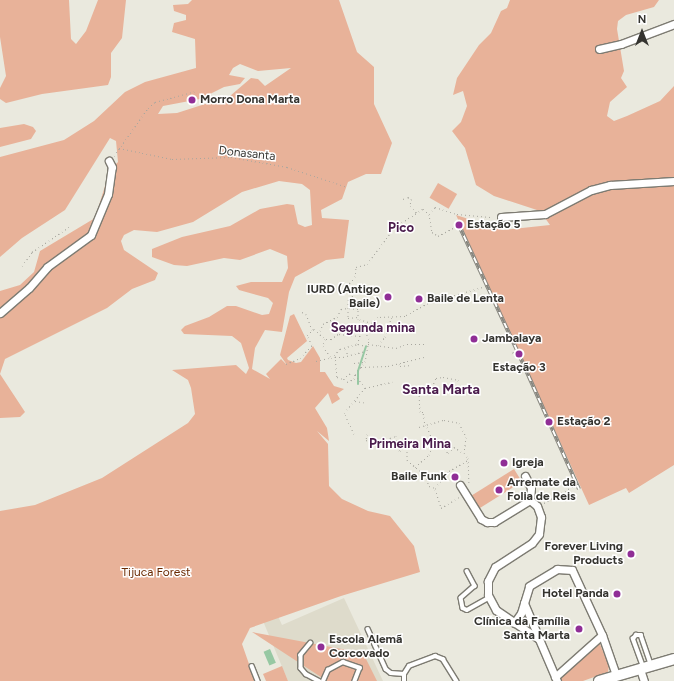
<!DOCTYPE html>
<meta charset="utf-8">
<style>
body{margin:0}
#map{position:relative;width:674px;height:681px;overflow:hidden;background:#eae9de;font-family:Figtree,sans-serif}
div>[style]{position:absolute}
[style*='--x']{left:calc(var(--x)*1px);top:calc(var(--y)*1px);width:calc(var(--w)*1px);rotate:calc(var(--a)*1deg)}
.built>*{inset:0;background:#dedbcb}
.green>*{inset:0;background:#e8b299;transform-origin:0 0}
.water>*{inset:0;background:#97c8a3;transform-origin:0 0}
.stream>*{height:2px;margin:-1px;padding:0 1px;transform-origin:1px;border-radius:1px;background:#97c8a3}
.path>*{height:1px;margin-top:-0.5px;transform-origin:0;background:repeating-linear-gradient(90deg,#a7a69e 0 1px,transparent 0 4px)}
.roads{filter:drop-shadow(1px 0 #7d7b72) drop-shadow(-1px 0 #7d7b72) drop-shadow(0 1px #7d7b72) drop-shadow(0 -1px #7d7b72)}
.lane>*{height:3.5px;margin:-1.75px;padding:0 1.75px;transform-origin:1.75px;border-radius:1.75px;background:#fff}
.street>*{height:7px;margin:-3.5px;padding:0 3.5px;transform-origin:3.5px;border-radius:3.5px;background:#fff}
.secondary>*{height:10px;margin:-5px;padding:0 5px;transform-origin:5px;border-radius:5px;background:#fff}
.rail>*{height:3.5px;margin-top:-1.75px;transform-origin:0;background:repeating-linear-gradient(90deg,#fff 0 6px,#87867f 0 12px);box-sizing:border-box;border-block:1px solid #87867f}
.dots>*{width:11px;height:11px;translate:-50% -50%;box-sizing:border-box;border:2px solid #fff;border-radius:50%}
span{translate:-50% -50%;white-space:nowrap;text-align:center;line-height:1.15;-webkit-text-stroke:3px #fff;paint-order:stroke}
.poi-label{font-size:12px;color:#353430;font-weight:700}
.left{translate:0 -50%;text-align:left}
.right{translate:-100% -50%;text-align:right}
.street-label{font-size:12px;color:#353430}
.park-label{font-size:12px;color:#6a2901}
.neighbourhood-label{font-size:13px;color:#4a1b4c;font-weight:700}
.quarter-label{font-size:14px;color:#4a1b4c;font-weight:700}
.north{position:absolute;left:622px;top:12px;width:40px;height:40px;-webkit-text-stroke:3px #fff;paint-order:stroke;rotate:0deg;font-size:11px;font-weight:700;line-height:16px;text-align:center;color:#353430}
.north::after{content:'';display:block;margin:auto;width:14px;height:18px;background:#353430;clip-path:polygon(50% 0,100% 100%,50% 72%,0 100%)}
</style>
<div id="map">
<div class="built">
<div style="clip-path:polygon(344px 598px,383px 681px,288px 681px,263px 621px,277px 614px,282px 625px)"></div>
</div>
<div class="green">
<div style="clip-path:polygon(0 0,69px 0,71px 39px,76px 44px,86px 31px,98px 0,126px 0,122px 38px,111px 53px,111px 77px,108px 85px,42px 94px,6px 103px,0 99px,0 88px,6px 76px,0 37px)"></div>
<div style="clip-path:polygon(evenodd,192px 0,339px 0,357px 52px,374px 67px,374px 104px,392px 143px,381px 174px,366px 174px,348px 182px,342px 199px,321px 210px,322px 218px,349px 220px,344px 258px,326px 260px,295px 277px,289px 292px,282px 332px,265px 330px,255px 348px,252px 369px,270px 379px,266px 374px,281px 359px,287px 365px,280px 355px,290px 316px,294px 314px,307px 341px,287px 358px,288px 360px,296px 363px,301px 362px,313px 346px,320px 358px,320px 372px,325px 372px,334px 386px,344px 389px,337px 394px,340px 399px,332px 404px,328px 393px,315px 408px,327px 428px,329px 441px,317px 431px,328px 444px,329px 486px,342px 499px,368px 511px,390px 516px,414px 546px,420px 572px,341px 596px,250px 628px,242px 644px,255px 681px,0 681px,0 511px,35px 505px,102px 478px,188px 423px,195px 414px,191px 388px,188px 380px,172px 370px,236px 365px,246px 374px,249px 368px,241px 343px,232px 336px,184px 334px,181px 330px,185px 326px,209px 317px,227px 306px,236px 306px,262px 315px,269px 314px,273px 303px,268px 298px,239px 290px,236px 286px,251px 282px,282px 282px,288px 268px,287px 256px,270px 249px,240px 260px,224px 258px,187px 266px,174px 265px,152px 257px,152px 249px,182px 237px,230px 226px,260px 209px,287px 204px,294px 205px,298px 224px,305px 227px,312px 225px,310px 190px,302px 184px,279px 181px,242px 192px,193px 222px,157px 232px,134px 230px,124px 235px,121px 241px,124px 250px,158px 273px,155px 280px,132px 289px,107px 308px,5px 359px,0 374px,25px 412px,20px 417px,0 418px,0 291px,20px 285px,34px 272px,40px 251px,95px 218px,110px 170px,118px 162px,116px 141px,110px 138px,65px 210px,22px 238px,0 257px,0 157px,64px 140px,94px 121px,125px 92px,145px 82px,196px 68px,195px 39px,172px 32px,174px 23px,186px 20px,186px 15px,174px 11px,173px 5px,188px 4px,192px 0,240px 64px,258px 71px,291px 68px,265px 86px,258px 79px,251px 78px,230px 96px,177px 113px,158px 114px,163px 106px,200px 99px,224px 87px,240px 84px,245px 78px,229px 75px,233px 68px,240px 64px)"></div>
<div style="clip-path:polygon(510px 0,659px 0,654px 7px,626px 15px,618px 21px,617px 29px,624px 71px,621px 78px,627px 87px,610px 102px,607px 116px,614px 121px,627px 116px,660px 101px,674px 86px,674px 465px,629px 493px,626px 488px,589px 505px,456px 215px,503px 230px,550px 225px,540px 211px,494px 196px,476px 185px,465px 148px,452px 131px,461px 122px,467px 106px,463px 91px,453px 95px,457px 78px,479px 45px,491px 33px,501px 11px,507px 8px)"></div>
<div style="clip-path:polygon(24px 124px,33px 127px,36px 131px,31px 139px,0 147px,0 128px)"></div>
<div style="left:438px;top:183px;width:22px;height:17px;rotate:30deg"></div>
<div style="left:514px;top:469px;width:15px;height:50px;rotate:58deg"></div>
<div style="clip-path:polygon(252px 632px,363px 653px,377px 681px,327px 681px)"></div>
<div style="clip-path:polygon(597px 643px,600px 644px,609px 666px,608px 672px,583px 681px,561px 681px,561px 677px)"></div>
<div style="clip-path:polygon(282px 666px,288px 681px,266px 681px,263px 674px)"></div>
</div>
<div class="water">
<div style="left:270px;top:649px;width:15px;height:7px;rotate:67deg"></div>
</div>
<div class="stream">
<div style="--x:358;--y:384;--w:13;--a:-90"></div>
<div style="--x:358;--y:371;--w:26;--a:-72"></div>
</div>
<div class="path">
<div style="--x:119;--y:148;--w:54;--a:11.7"></div>
<div style="--x:172;--y:159;--w:59;--a:-1.9"></div>
<div style="--x:231;--y:157;--w:57;--a:10.1"></div>
<div style="--x:287;--y:167;--w:63;--a:18.4"></div>
<div style="--x:114;--y:156;--w:59;--a:-54.7"></div>
<div style="--x:148;--y:108;--w:9;--a:-41"></div>
<div style="--x:155;--y:102;--w:42;--a:-15"></div>
<div style="--x:403;--y:199;--w:5;--a:-22"></div>
<div style="--x:408;--y:197;--w:4;--a:34"></div>
<div style="--x:411;--y:199;--w:7;--a:98"></div>
<div style="--x:410;--y:206;--w:10;--a:45"></div>
<div style="--x:429;--y:214;--w:18;--a:81"></div>
<div style="--x:432;--y:232;--w:7;--a:34"></div>
<div style="--x:438;--y:236;--w:24;--a:-28"></div>
<div style="--x:22;--y:266;--w:17;--a:-54"></div>
<div style="--x:32;--y:252;--w:48;--a:-34"></div>
<div style="--x:486;--y:286;--w:60;--a:163.7"></div>
<div style="--x:428;--y:303;--w:26;--a:151"></div>
<div style="--x:405;--y:316;--w:27;--a:178"></div>
<div style="--x:378;--y:317;--w:8;--a:135"></div>
<div style="--x:372;--y:323;--w:15;--a:-164"></div>
<div style="--x:358;--y:319;--w:10;--a:-90"></div>
<div style="--x:358;--y:309;--w:10;--a:-174"></div>
<div style="--x:348;--y:308;--w:8;--a:-90"></div>
<div style="--x:348;--y:300;--w:6;--a:0"></div>
<div style="--x:354;--y:300;--w:8;--a:-113"></div>
<div style="--x:351;--y:293;--w:8;--a:-150"></div>
<div style="--x:344;--y:289;--w:16;--a:-47"></div>
<div style="--x:355;--y:277;--w:10;--a:-84"></div>
<div style="--x:356;--y:267;--w:11;--a:-15"></div>
<div style="--x:367;--y:264;--w:46;--a:-52.9"></div>
<div style="--x:395;--y:227;--w:33;--a:-33"></div>
<div style="--x:423;--y:209;--w:8;--a:40"></div>
<div style="--x:429;--y:214;--w:9;--a:-49"></div>
<div style="--x:435;--y:207;--w:23;--a:18"></div>
<div style="--x:457;--y:214;--w:36;--a:5"></div>
<div style="--x:302;--y:312;--w:4;--a:27"></div>
<div style="--x:306;--y:314;--w:17;--a:69"></div>
<div style="--x:331;--y:321;--w:15;--a:62"></div>
<div style="--x:320;--y:331;--w:8;--a:-67"></div>
<div style="--x:323;--y:324;--w:16;--a:-27"></div>
<div style="--x:337;--y:317;--w:9;--a:-63"></div>
<div style="--x:341;--y:309;--w:7;--a:-8"></div>
<div style="--x:348;--y:308;--w:10;--a:90"></div>
<div style="--x:348;--y:318;--w:10;--a:-6"></div>
<div style="--x:358;--y:344;--w:8;--a:14"></div>
<div style="--x:368;--y:344;--w:28;--a:8"></div>
<div style="--x:396;--y:348;--w:12;--a:-20"></div>
<div style="--x:407;--y:344;--w:17;--a:0"></div>
<div style="--x:378;--y:345;--w:11;--a:-49"></div>
<div style="--x:385;--y:337;--w:22;--a:-72"></div>
<div style="--x:345;--y:349;--w:7;--a:63"></div>
<div style="--x:517;--y:350;--w:6;--a:149"></div>
<div style="--x:512;--y:353;--w:4;--a:56"></div>
<div style="--x:514;--y:356;--w:5;--a:-22"></div>
<div style="--x:335;--y:356;--w:21;--a:85"></div>
<div style="--x:337;--y:377;--w:6;--a:18"></div>
<div style="--x:343;--y:379;--w:11;--a:-38"></div>
<div style="--x:335;--y:357;--w:8;--a:0"></div>
<div style="--x:343;--y:357;--w:23;--a:-15"></div>
<div style="--x:316;--y:361;--w:13;--a:-13"></div>
<div style="--x:354;--y:363;--w:10;--a:-6"></div>
<div style="--x:286;--y:364;--w:15;--a:-23"></div>
<div style="--x:300;--y:358;--w:18;--a:-47"></div>
<div style="--x:312;--y:345;--w:11;--a:-117"></div>
<div style="--x:307;--y:335;--w:9;--a:-41"></div>
<div style="--x:314;--y:329;--w:15;--a:42"></div>
<div style="--x:325;--y:339;--w:7;--a:106"></div>
<div style="--x:323;--y:346;--w:14;--a:56"></div>
<div style="--x:331;--y:358;--w:13;--a:-45"></div>
<div style="--x:340;--y:349;--w:18;--a:-16"></div>
<div style="--x:357;--y:344;--w:9;--a:-69"></div>
<div style="--x:360;--y:336;--w:22;--a:-175"></div>
<div style="--x:338;--y:334;--w:9;--a:144"></div>
<div style="--x:331;--y:339;--w:6;--a:180"></div>
<div style="--x:399;--y:364;--w:2;--a:63"></div>
<div style="--x:400;--y:366;--w:12;--a:-5"></div>
<div style="--x:361;--y:367;--w:27;--a:-2"></div>
<div style="--x:388;--y:366;--w:37;--a:-14"></div>
<div style="--x:344;--y:379;--w:4;--a:45"></div>
<div style="--x:347;--y:382;--w:8;--a:-23"></div>
<div style="--x:354;--y:379;--w:5;--a:-79"></div>
<div style="--x:365;--y:388;--w:17;--a:-126"></div>
<div style="--x:355;--y:374;--w:16;--a:-50"></div>
<div style="--x:365;--y:362;--w:23;--a:-80"></div>
<div style="--x:369;--y:339;--w:9;--a:-117"></div>
<div style="--x:365;--y:331;--w:8;--a:-83"></div>
<div style="--x:355;--y:401;--w:12;--a:9"></div>
<div style="--x:425;--y:426;--w:14;--a:-98"></div>
<div style="--x:423;--y:412;--w:3;--a:180"></div>
<div style="--x:420;--y:412;--w:19;--a:-93"></div>
<div style="--x:419;--y:393;--w:14;--a:-25"></div>
<div style="--x:432;--y:387;--w:10;--a:-66"></div>
<div style="--x:436;--y:378;--w:7;--a:-8"></div>
<div style="--x:443;--y:377;--w:15;--a:11"></div>
<div style="--x:458;--y:380;--w:3;--a:72"></div>
<div style="--x:419;--y:427;--w:26;--a:-16"></div>
<div style="--x:444;--y:420;--w:15;--a:11"></div>
<div style="--x:459;--y:423;--w:16;--a:63"></div>
<div style="--x:466;--y:437;--w:16;--a:97"></div>
<div style="--x:464;--y:453;--w:6;--a:51"></div>
<div style="--x:468;--y:458;--w:26;--a:88"></div>
<div style="--x:427;--y:427;--w:13;--a:67"></div>
<div style="--x:432;--y:439;--w:5;--a:0"></div>
<div style="--x:437;--y:439;--w:18;--a:52"></div>
<div style="--x:448;--y:453;--w:8;--a:-45"></div>
<div style="--x:454;--y:447;--w:11;--a:34"></div>
<div style="--x:354;--y:434;--w:23;--a:-115"></div>
<div style="--x:344;--y:413;--w:33;--a:-50"></div>
<div style="--x:365;--y:388;--w:28;--a:-13"></div>
<div style="--x:367;--y:434;--w:6;--a:99"></div>
<div style="--x:366;--y:440;--w:11;--a:22"></div>
<div style="--x:376;--y:444;--w:10;--a:0"></div>
<div style="--x:386;--y:444;--w:7;--a:-56"></div>
<div style="--x:390;--y:438;--w:6;--a:-18"></div>
<div style="--x:396;--y:436;--w:11;--a:90"></div>
<div style="--x:390;--y:438;--w:5;--a:101"></div>
<div style="--x:389;--y:443;--w:14;--a:36"></div>
<div style="--x:400;--y:451;--w:8;--a:-50"></div>
<div style="--x:405;--y:445;--w:4;--a:56"></div>
<div style="--x:407;--y:448;--w:12;--a:90"></div>
<div style="--x:407;--y:460;--w:23;--a:40"></div>
<div style="--x:425;--y:475;--w:12;--a:70"></div>
<div style="--x:429;--y:486;--w:6;--a:18"></div>
<div style="--x:435;--y:488;--w:22;--a:-51"></div>
<div style="--x:449;--y:471;--w:22;--a:-30"></div>
<div style="--x:415;--y:467;--w:18;--a:-41"></div>
<div style="--x:429;--y:455;--w:16;--a:-72"></div>
<div style="--x:435;--y:489;--w:20;--a:72"></div>
<div style="--x:441;--y:508;--w:21;--a:-31"></div>
<div style="--x:544;--y:503;--w:36;--a:-30"></div>
<div style="--x:575;--y:485;--w:6;--a:45"></div>
</div>
<div class="roads">
<div class="lane">
<div style="--x:467;--y:571;--w:17;--a:62"></div>
<div style="--x:475;--y:586;--w:18;--a:139"></div>
<div style="--x:461;--y:598;--w:10;--a:79"></div>
<div style="--x:463;--y:608;--w:4;--a:27"></div>
<div style="--x:467;--y:610;--w:25;--a:-29"></div>
<div style="--x:368;--y:629;--w:44;--a:65.8"></div>
<div style="--x:386;--y:669;--w:6;--a:39"></div>
<div style="--x:391;--y:673;--w:13;--a:4"></div>
<div style="--x:311;--y:643;--w:16;--a:130"></div>
<div style="--x:301;--y:655;--w:13;--a:90"></div>
<div style="--x:301;--y:668;--w:8;--a:50"></div>
<div style="--x:306;--y:674;--w:15;--a:28"></div>
<div style="--x:252;--y:666;--w:16;--a:68"></div>
<div style="--x:643;--y:667;--w:30;--a:-110"></div>
<div style="--x:633;--y:639;--w:5;--a:-53"></div>
<div style="--x:636;--y:635;--w:5;--a:0"></div>
<div style="--x:641;--y:635;--w:31;--a:71"></div>
<div style="--x:323;--y:681;--w:12;--a:-66"></div>
<div style="--x:328;--y:670;--w:17;--a:-28"></div>
<div style="--x:343;--y:662;--w:18;--a:19"></div>
<div style="--x:360;--y:668;--w:14;--a:111"></div>
<div style="--x:404;--y:681;--w:7;--a:-90"></div>
<div style="--x:404;--y:674;--w:9;--a:-58"></div>
<div style="--x:409;--y:666;--w:28;--a:-21"></div>
<div style="--x:435;--y:656;--w:9;--a:21"></div>
<div style="--x:443;--y:659;--w:26;--a:58"></div>
</div>
<div class="street">
<div style="--x:599;--y:49;--w:23;--a:-13"></div>
<div style="--x:621;--y:44;--w:57;--a:-20.7"></div>
<div style="--x:501;--y:217;--w:44;--a:-3.9"></div>
<div style="--x:545;--y:214;--w:52;--a:-27.6"></div>
<div style="--x:591;--y:190;--w:20;--a:-15"></div>
<div style="--x:610;--y:185;--w:64;--a:-3.6"></div>
<div style="--x:0;--y:313;--w:38;--a:-41"></div>
<div style="--x:29;--y:288;--w:28;--a:-49"></div>
<div style="--x:47;--y:267;--w:54;--a:-36"></div>
<div style="--x:91;--y:235;--w:44;--a:-67.5"></div>
<div style="--x:108;--y:194;--w:27;--a:-82"></div>
<div style="--x:112;--y:167;--w:7;--a:-117"></div>
<div style="--x:525;--y:476;--w:13;--a:63"></div>
<div style="--x:531;--y:488;--w:12;--a:95"></div>
<div style="--x:460;--y:485;--w:40;--a:58"></div>
<div style="--x:481;--y:519;--w:7;--a:27"></div>
<div style="--x:487;--y:522;--w:7;--a:0"></div>
<div style="--x:494;--y:522;--w:42;--a:-31.4"></div>
<div style="--x:530;--y:500;--w:9;--a:41"></div>
<div style="--x:537;--y:506;--w:12;--a:70"></div>
<div style="--x:541;--y:517;--w:17;--a:97"></div>
<div style="--x:539;--y:534;--w:11;--a:128"></div>
<div style="--x:532;--y:543;--w:44;--a:147"></div>
<div style="--x:495;--y:567;--w:16;--a:117"></div>
<div style="--x:488;--y:581;--w:14;--a:90"></div>
<div style="--x:488;--y:595;--w:17;--a:62"></div>
<div style="--x:496;--y:610;--w:52;--a:34"></div>
<div style="--x:539;--y:639;--w:46;--a:66.8"></div>
<div style="--x:524;--y:603;--w:39;--a:67"></div>
<div style="--x:514;--y:623;--w:12;--a:-55"></div>
<div style="--x:521;--y:613;--w:28;--a:-73"></div>
<div style="--x:529;--y:586;--w:33;--a:-31"></div>
<div style="--x:557;--y:569;--w:15;--a:4"></div>
<div style="--x:572;--y:570;--w:72;--a:65.2"></div>
<div style="--x:602;--y:635;--w:42;--a:70.7"></div>
<div style="--x:640;--y:669;--w:13;--a:72"></div>
<div style="--x:555;--y:677;--w:63;--a:-41.8"></div>
</div>
<div class="secondary">
<div style="--x:599;--y:681;--w:78;--a:-16.3"></div>
</div>
</div>
<div class="rail">
<div style="--x:459;--y:225;--w:138;--a:65.1"></div>
<div style="--x:519;--y:354;--w:148;--a:66"></div>
</div>
<div class="dots">
<div style="left:192px;top:100px;background:#902e96"></div>
<div style="left:459px;top:225px;background:#902e96"></div>
<div style="left:388px;top:297px;background:#902e96"></div>
<div style="left:419px;top:299px;background:#902e96"></div>
<div style="left:474px;top:339px;background:#902e96"></div>
<div style="left:519px;top:354px;background:#902e96"></div>
<div style="left:549px;top:422px;background:#902e96"></div>
<div style="left:504px;top:463px;background:#902e96"></div>
<div style="left:455px;top:477px;background:#902e96"></div>
<div style="left:499px;top:490px;background:#902e96"></div>
<div style="left:631px;top:554px;background:#902e96"></div>
<div style="left:617px;top:594px;background:#902e96"></div>
<div style="left:579px;top:629px;background:#902e96"></div>
<div style="left:321px;top:647px;background:#902e96"></div>
</div>
<div class="poi-label">
<span class="left" style="left:200px;top:100px">Morro Dona Marta</span>
<span class="left" style="left:467px;top:225px">Estação 5</span>
<span class="right" style="left:380px;top:297px">IURD (Antigo<br>Baile)</span>
<span class="left" style="left:427px;top:299px">Baile de Lenta</span>
<span class="left" style="left:482px;top:339px">Jambalaya</span>
<span style="left:519px;top:368px">Estação 3</span>
<span class="left" style="left:557px;top:422px">Estação 2</span>
<span class="left" style="left:512px;top:463px">Igreja</span>
<span class="right" style="left:447px;top:477px">Baile Funk</span>
<span class="left" style="left:507px;top:490px">Arremate da<br>Folia de Reis</span>
<span class="right" style="left:623px;top:554px">Forever Living<br>Products</span>
<span class="right" style="left:609px;top:594px">Hotel Panda</span>
<span class="right" style="left:570px;top:629px">Clínica da Família<br>Santa Marta</span>
<span class="left" style="left:329px;top:647px">Escola Alemã<br>Corcovado</span>
</div>
<div class="street-label">
<span style="left:247px;top:154px;rotate:6deg">Donasanta</span>
</div>
<div class="park-label">
<span style="left:156px;top:573px">Tijuca Forest</span>
</div>
<div class="neighbourhood-label">
<span style="left:401px;top:228px">Pico</span>
<span style="left:373px;top:328px">Segunda mina</span>
<span style="left:410px;top:444px">Primeira Mina</span>
</div>
<div class="quarter-label">
<span style="left:441px;top:390px">Santa Marta</span>
</div>
<div class="north">N</div>
</div>
